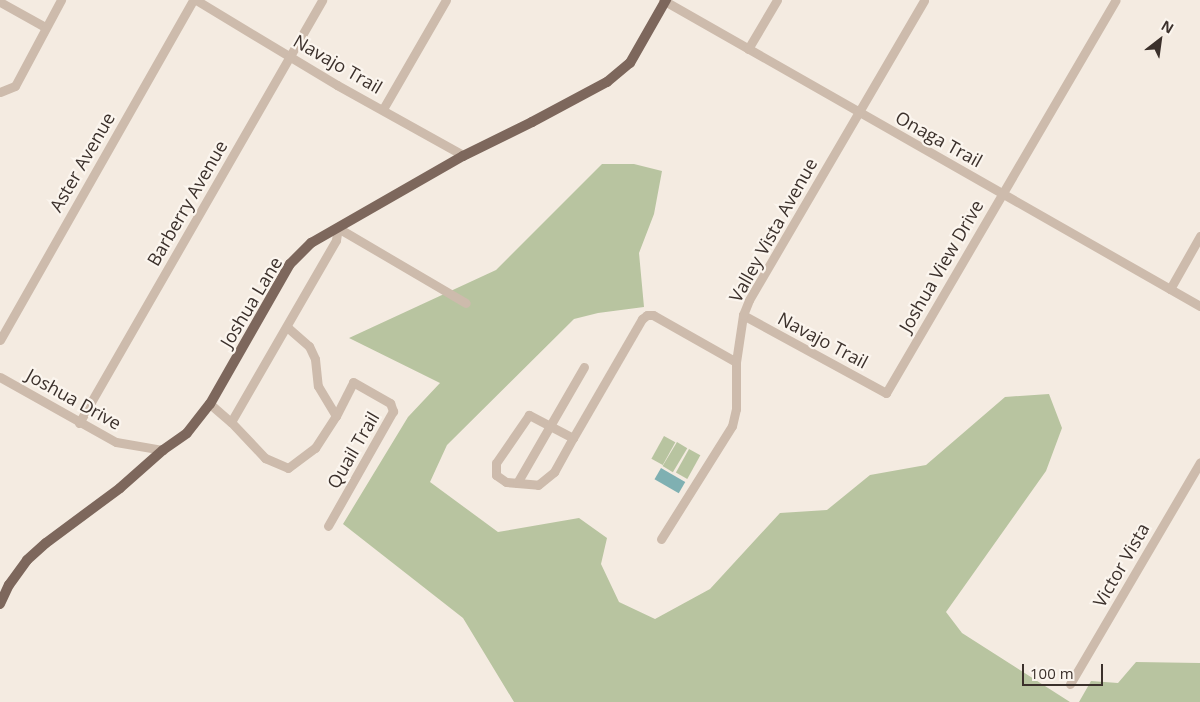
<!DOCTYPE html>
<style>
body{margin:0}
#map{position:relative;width:1200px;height:702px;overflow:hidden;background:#f4ebe1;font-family:"Open Sans",sans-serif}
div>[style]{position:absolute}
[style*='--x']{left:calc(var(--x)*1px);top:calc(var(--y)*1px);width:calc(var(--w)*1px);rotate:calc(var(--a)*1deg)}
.green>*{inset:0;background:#b8c4a0;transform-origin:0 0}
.water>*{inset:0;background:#7fb0b2;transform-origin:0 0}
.minor>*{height:9px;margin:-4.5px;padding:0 4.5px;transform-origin:4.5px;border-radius:4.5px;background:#cdbbac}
.major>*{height:10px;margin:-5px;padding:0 5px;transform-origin:5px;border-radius:5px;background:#7d675c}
span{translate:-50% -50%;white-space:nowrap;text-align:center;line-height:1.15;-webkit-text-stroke:4.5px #fbf5ee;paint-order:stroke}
.street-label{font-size:18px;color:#3b302b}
.north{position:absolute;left:1135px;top:15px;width:50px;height:50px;-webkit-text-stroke:4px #fbf5ee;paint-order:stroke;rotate:30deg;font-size:14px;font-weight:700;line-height:20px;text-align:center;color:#3b302b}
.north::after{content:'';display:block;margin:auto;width:18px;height:22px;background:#3b302b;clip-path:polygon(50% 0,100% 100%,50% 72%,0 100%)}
.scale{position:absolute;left:1022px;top:664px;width:81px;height:22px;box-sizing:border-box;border:2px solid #3b302b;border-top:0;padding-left:6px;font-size:15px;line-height:18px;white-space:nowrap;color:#3b302b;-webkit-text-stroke:4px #fbf5ee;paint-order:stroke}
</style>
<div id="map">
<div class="green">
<div style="clip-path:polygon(602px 164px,634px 164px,662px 171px,654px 214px,639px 253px,644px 307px,598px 313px,574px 319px,447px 445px,430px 482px,498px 532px,579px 518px,607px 538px,601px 564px,619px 602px,655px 619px,710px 589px,780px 513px,827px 510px,870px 475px,926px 465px,1005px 397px,1049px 394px,1062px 428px,1046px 471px,946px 612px,962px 633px,1070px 702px,514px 702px,463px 618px,343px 524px,408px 417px,440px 383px,349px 338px,496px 270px)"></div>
<div style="left:664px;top:436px;width:13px;height:26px;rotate:29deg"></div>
<div style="left:677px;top:442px;width:12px;height:28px;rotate:31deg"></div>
<div style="left:689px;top:449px;width:13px;height:27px;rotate:29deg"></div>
<div style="clip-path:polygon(1136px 662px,1200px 663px,1200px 702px,1079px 702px,1091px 681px,1118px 683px)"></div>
</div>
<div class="water">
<div style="left:661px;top:468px;width:28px;height:13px;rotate:30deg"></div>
</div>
<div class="minor">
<div style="--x:196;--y:0;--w:165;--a:31.1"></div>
<div style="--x:337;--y:85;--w:144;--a:29.1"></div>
<div style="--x:663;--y:0;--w:618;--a:29.68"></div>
<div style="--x:0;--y:2;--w:51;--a:29.1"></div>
<div style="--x:748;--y:49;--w:57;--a:-59.4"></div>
<div style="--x:0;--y:92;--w:16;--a:-22"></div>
<div style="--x:15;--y:86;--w:98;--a:-61.9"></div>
<div style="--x:383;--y:109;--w:126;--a:-60"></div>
<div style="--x:1170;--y:289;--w:61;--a:-60.5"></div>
<div style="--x:743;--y:315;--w:163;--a:28.6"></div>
<div style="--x:886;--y:393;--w:455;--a:-59.7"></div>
<div style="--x:287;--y:327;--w:29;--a:41"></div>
<div style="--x:309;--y:346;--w:14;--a:65"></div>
<div style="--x:315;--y:359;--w:27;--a:84"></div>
<div style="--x:318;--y:386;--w:35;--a:59"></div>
<div style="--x:0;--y:340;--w:391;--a:-60.4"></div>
<div style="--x:0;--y:377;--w:133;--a:29.3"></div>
<div style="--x:116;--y:442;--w:48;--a:9.7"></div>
<div style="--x:210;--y:404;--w:28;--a:41"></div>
<div style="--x:231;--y:422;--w:210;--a:-60"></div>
<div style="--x:336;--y:240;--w:12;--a:-81"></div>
<div style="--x:338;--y:228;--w:148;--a:30.4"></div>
<div style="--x:231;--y:422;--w:50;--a:46.6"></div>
<div style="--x:265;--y:458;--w:25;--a:23"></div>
<div style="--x:288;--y:468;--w:34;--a:-37"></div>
<div style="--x:315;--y:448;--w:38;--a:-57"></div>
<div style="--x:336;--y:416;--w:38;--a:-63"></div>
<div style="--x:353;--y:382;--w:43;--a:29.6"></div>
<div style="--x:390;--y:403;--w:9;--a:69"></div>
<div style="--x:393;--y:411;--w:132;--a:119.5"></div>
<div style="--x:79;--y:423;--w:488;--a:-60.1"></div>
<div style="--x:573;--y:438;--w:50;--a:-152.4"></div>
<div style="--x:529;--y:415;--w:58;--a:124.5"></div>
<div style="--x:496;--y:463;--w:12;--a:90"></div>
<div style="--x:496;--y:475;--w:12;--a:35"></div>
<div style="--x:506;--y:482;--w:32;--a:5"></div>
<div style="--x:538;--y:485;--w:21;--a:-39"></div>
<div style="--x:554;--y:472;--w:39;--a:-61"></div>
<div style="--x:573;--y:438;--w:138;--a:-59.9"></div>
<div style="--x:642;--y:319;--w:6;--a:-39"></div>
<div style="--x:647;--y:315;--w:6;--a:0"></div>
<div style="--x:653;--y:315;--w:95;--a:29.5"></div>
<div style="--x:517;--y:483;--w:134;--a:-60"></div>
<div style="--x:661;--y:539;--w:133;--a:-57.9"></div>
<div style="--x:732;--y:426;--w:17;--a:-77"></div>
<div style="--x:736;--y:409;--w:47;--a:-90"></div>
<div style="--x:736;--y:362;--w:48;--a:-81.5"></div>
<div style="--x:743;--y:315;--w:16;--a:-68"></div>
<div style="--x:749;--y:300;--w:347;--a:-59.7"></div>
<div style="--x:1070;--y:684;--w:257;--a:-59.6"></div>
</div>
<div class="major">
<div style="--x:0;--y:604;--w:21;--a:-65"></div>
<div style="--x:9;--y:585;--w:31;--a:-54"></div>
<div style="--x:27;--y:560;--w:25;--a:-42"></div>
<div style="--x:46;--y:543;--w:92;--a:-36.6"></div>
<div style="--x:120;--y:488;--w:57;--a:-41.5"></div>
<div style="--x:163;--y:450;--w:29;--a:-35"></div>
<div style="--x:187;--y:433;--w:37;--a:-52"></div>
<div style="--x:210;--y:404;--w:161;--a:-60.3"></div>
<div style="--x:290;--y:264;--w:30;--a:-45"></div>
<div style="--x:311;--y:243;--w:175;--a:-29.8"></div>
<div style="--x:463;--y:156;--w:77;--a:-26.2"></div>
<div style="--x:532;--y:122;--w:85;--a:-28.1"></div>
<div style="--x:607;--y:82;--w:30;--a:-40"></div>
<div style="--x:630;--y:63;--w:73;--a:-60.3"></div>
</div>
<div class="street-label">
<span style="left:338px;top:64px;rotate:30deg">Navajo Trail</span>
<span style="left:939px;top:139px;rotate:29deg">Onaga Trail</span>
<span style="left:82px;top:162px;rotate:-60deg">Aster Avenue</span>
<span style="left:187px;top:203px;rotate:-60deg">Barberry Avenue</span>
<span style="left:773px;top:230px;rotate:-61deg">Valley Vista Avenue</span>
<span style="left:941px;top:266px;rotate:-60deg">Joshua View Drive</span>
<span style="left:251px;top:302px;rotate:-59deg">Joshua Lane</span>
<span style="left:823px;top:340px;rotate:28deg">Navajo Trail</span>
<span style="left:74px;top:399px;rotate:29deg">Joshua Drive</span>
<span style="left:353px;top:450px;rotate:-60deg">Quail Trail</span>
<span style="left:1121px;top:565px;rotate:-60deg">Victor Vista</span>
</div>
<div class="north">N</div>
<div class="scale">100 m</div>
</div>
